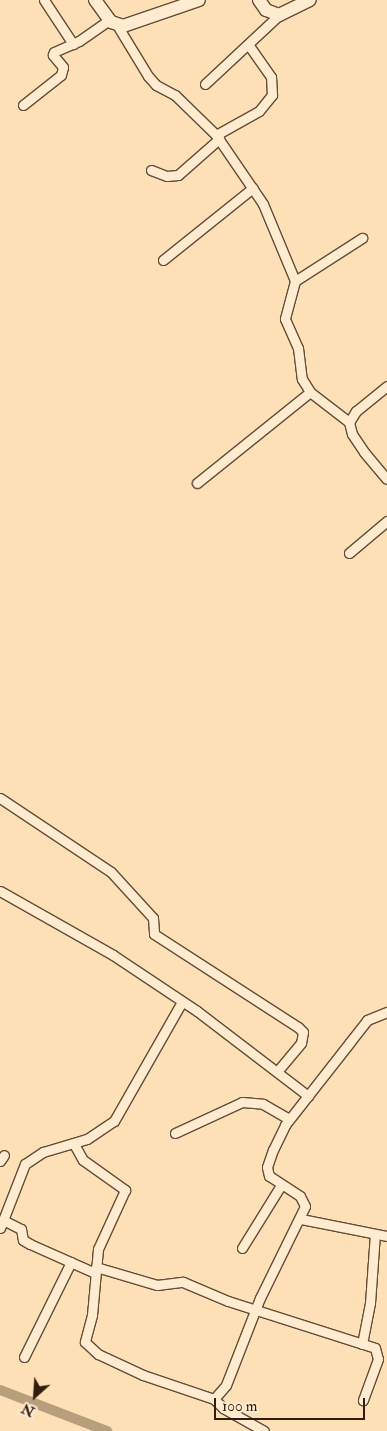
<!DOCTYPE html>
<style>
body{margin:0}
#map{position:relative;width:387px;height:1431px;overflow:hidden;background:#fde0b6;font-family:"IM FELL Double Pica",serif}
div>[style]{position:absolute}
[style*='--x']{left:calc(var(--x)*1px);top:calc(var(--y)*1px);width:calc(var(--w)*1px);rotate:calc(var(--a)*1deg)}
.canal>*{height:10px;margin:-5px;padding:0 5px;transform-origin:5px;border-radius:5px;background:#b79e7d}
.roads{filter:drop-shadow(1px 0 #624e38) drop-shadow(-1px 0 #624e38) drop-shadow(0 1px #624e38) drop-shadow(0 -1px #624e38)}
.street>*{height:9px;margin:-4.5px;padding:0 4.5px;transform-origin:4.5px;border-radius:4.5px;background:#feebd0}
.secondary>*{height:12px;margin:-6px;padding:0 6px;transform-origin:6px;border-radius:6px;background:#feebd0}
span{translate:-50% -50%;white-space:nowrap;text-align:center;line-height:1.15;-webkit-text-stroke:4px #feebd0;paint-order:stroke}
.north{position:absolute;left:10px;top:1371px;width:50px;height:50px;-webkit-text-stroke:4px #feebd0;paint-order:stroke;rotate:206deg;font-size:14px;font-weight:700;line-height:20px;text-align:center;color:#2f1d0e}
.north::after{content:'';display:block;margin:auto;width:18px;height:22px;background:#2f1d0e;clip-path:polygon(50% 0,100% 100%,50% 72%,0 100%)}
.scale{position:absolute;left:214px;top:1398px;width:151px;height:22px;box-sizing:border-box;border:2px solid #2f1d0e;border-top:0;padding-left:6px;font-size:15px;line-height:18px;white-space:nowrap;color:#2f1d0e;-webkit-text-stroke:4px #feebd0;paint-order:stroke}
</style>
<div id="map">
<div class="canal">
<div style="--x:0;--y:1390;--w:115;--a:21"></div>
</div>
<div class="roads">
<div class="street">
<div style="--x:44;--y:0;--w:53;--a:56.6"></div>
<div style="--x:117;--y:25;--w:60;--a:58.7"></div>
<div style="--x:148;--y:76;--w:12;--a:48"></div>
<div style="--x:156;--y:85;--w:21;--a:28"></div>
<div style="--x:175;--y:95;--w:57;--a:44.3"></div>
<div style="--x:216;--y:135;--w:83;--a:55.7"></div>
<div style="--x:263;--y:204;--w:83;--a:67.4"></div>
<div style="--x:295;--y:281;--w:39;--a:105"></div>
<div style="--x:285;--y:319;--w:32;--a:66"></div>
<div style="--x:298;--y:348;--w:31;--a:83"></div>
<div style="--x:302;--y:379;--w:15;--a:58"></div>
<div style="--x:310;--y:392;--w:49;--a:37.6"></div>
<div style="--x:205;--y:84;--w:101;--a:-43"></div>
<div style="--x:23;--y:105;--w:48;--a:-38.3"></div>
<div style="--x:61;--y:75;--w:8;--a:-76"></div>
<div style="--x:63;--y:67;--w:16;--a:-130"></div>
<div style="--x:53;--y:55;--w:3;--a:-72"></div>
<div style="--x:54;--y:52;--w:27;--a:-24"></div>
<div style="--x:79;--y:41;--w:38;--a:-35"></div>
<div style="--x:216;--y:135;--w:49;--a:-29.2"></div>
<div style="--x:259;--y:111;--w:21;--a:-51"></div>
<div style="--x:272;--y:95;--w:18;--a:-93"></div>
<div style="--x:271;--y:77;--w:38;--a:-125"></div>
<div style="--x:151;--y:170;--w:17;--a:21"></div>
<div style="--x:167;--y:176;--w:11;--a:-5"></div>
<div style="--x:178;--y:175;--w:55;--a:-41.3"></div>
<div style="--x:163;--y:260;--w:115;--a:-38.7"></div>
<div style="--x:295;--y:281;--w:80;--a:-32.7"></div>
<div style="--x:387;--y:386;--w:40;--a:141"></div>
<div style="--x:356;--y:411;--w:13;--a:122"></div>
<div style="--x:349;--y:422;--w:12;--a:76"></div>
<div style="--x:352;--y:434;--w:22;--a:56"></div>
<div style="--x:364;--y:452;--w:35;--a:50"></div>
<div style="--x:197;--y:483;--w:145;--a:-38.8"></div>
<div style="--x:349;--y:553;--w:50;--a:-40.1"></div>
<div style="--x:0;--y:798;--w:133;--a:33.7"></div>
<div style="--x:111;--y:872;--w:62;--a:47.6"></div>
<div style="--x:153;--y:918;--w:16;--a:86"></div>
<div style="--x:154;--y:934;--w:171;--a:32.9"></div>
<div style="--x:298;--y:1027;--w:7;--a:45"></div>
<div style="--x:303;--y:1032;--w:11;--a:100"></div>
<div style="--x:301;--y:1043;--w:35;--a:130"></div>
<div style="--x:0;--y:891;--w:130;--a:29.5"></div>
<div style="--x:113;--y:955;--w:101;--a:33.7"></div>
<div style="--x:197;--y:1011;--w:140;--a:37.4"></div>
<div style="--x:175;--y:1133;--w:74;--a:-24.8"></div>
<div style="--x:242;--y:1102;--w:21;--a:5"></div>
<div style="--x:263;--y:1104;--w:30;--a:30"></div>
<div style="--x:74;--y:1144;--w:18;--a:61"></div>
<div style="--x:83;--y:1160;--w:52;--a:35.5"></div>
<div style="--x:125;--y:1190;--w:65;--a:114.6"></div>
<div style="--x:98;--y:1249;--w:66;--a:95.2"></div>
<div style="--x:92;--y:1315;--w:28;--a:105"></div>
<div style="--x:85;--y:1342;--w:18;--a:43"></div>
<div style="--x:98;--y:1354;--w:50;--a:25"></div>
<div style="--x:143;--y:1375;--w:75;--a:18.7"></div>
<div style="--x:214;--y:1399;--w:18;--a:-49"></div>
<div style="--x:226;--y:1385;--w:93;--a:-68.7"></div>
<div style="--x:260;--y:1298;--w:102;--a:-63.9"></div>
<div style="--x:305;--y:1206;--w:11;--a:-117"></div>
<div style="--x:300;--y:1196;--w:37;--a:-147"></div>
<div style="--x:269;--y:1176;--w:9;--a:-103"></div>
<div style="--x:267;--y:1167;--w:18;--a:-71"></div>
<div style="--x:273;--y:1150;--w:28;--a:-64"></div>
<div style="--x:285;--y:1125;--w:105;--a:-51.9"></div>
<div style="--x:350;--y:1042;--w:28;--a:-52"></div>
<div style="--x:367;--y:1020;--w:22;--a:-22"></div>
<div style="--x:0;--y:1161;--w:7;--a:-56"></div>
<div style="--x:301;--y:1219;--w:88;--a:11.2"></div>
<div style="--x:3;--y:1220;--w:20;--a:27"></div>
<div style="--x:21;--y:1229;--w:11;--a:80"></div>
<div style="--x:23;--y:1240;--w:8;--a:30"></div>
<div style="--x:30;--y:1244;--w:71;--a:24"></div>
<div style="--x:0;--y:1228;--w:69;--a:-68.7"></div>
<div style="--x:25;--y:1164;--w:22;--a:-34"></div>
<div style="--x:43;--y:1152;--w:46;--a:-16.5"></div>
<div style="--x:87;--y:1139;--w:32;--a:-34"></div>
<div style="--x:114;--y:1121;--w:137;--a:-60.3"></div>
<div style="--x:242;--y:1248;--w:74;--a:-58.2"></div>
<div style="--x:96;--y:1267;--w:64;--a:16.4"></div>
<div style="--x:157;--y:1285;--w:26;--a:-7"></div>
<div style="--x:183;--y:1282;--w:49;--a:22.9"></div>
<div style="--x:228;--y:1301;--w:154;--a:17.7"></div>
<div style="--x:375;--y:1348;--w:11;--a:75"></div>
<div style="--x:378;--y:1359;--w:44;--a:110.1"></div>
<div style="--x:362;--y:1344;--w:42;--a:-79"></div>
<div style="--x:370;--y:1303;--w:69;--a:-85.9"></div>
<div style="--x:24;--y:1357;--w:106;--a:-63.7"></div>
<div style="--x:214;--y:1399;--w:13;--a:45"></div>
<div style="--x:223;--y:1408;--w:47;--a:29.3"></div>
</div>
<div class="secondary">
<div style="--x:95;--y:0;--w:27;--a:54"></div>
<div style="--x:111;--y:22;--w:13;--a:18"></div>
<div style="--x:123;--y:26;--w:80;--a:-18.9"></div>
<div style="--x:259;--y:0;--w:12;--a:55"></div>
<div style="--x:266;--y:10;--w:14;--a:21"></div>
<div style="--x:279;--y:15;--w:34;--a:-26"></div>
</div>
</div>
<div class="north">N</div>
<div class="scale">100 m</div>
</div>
